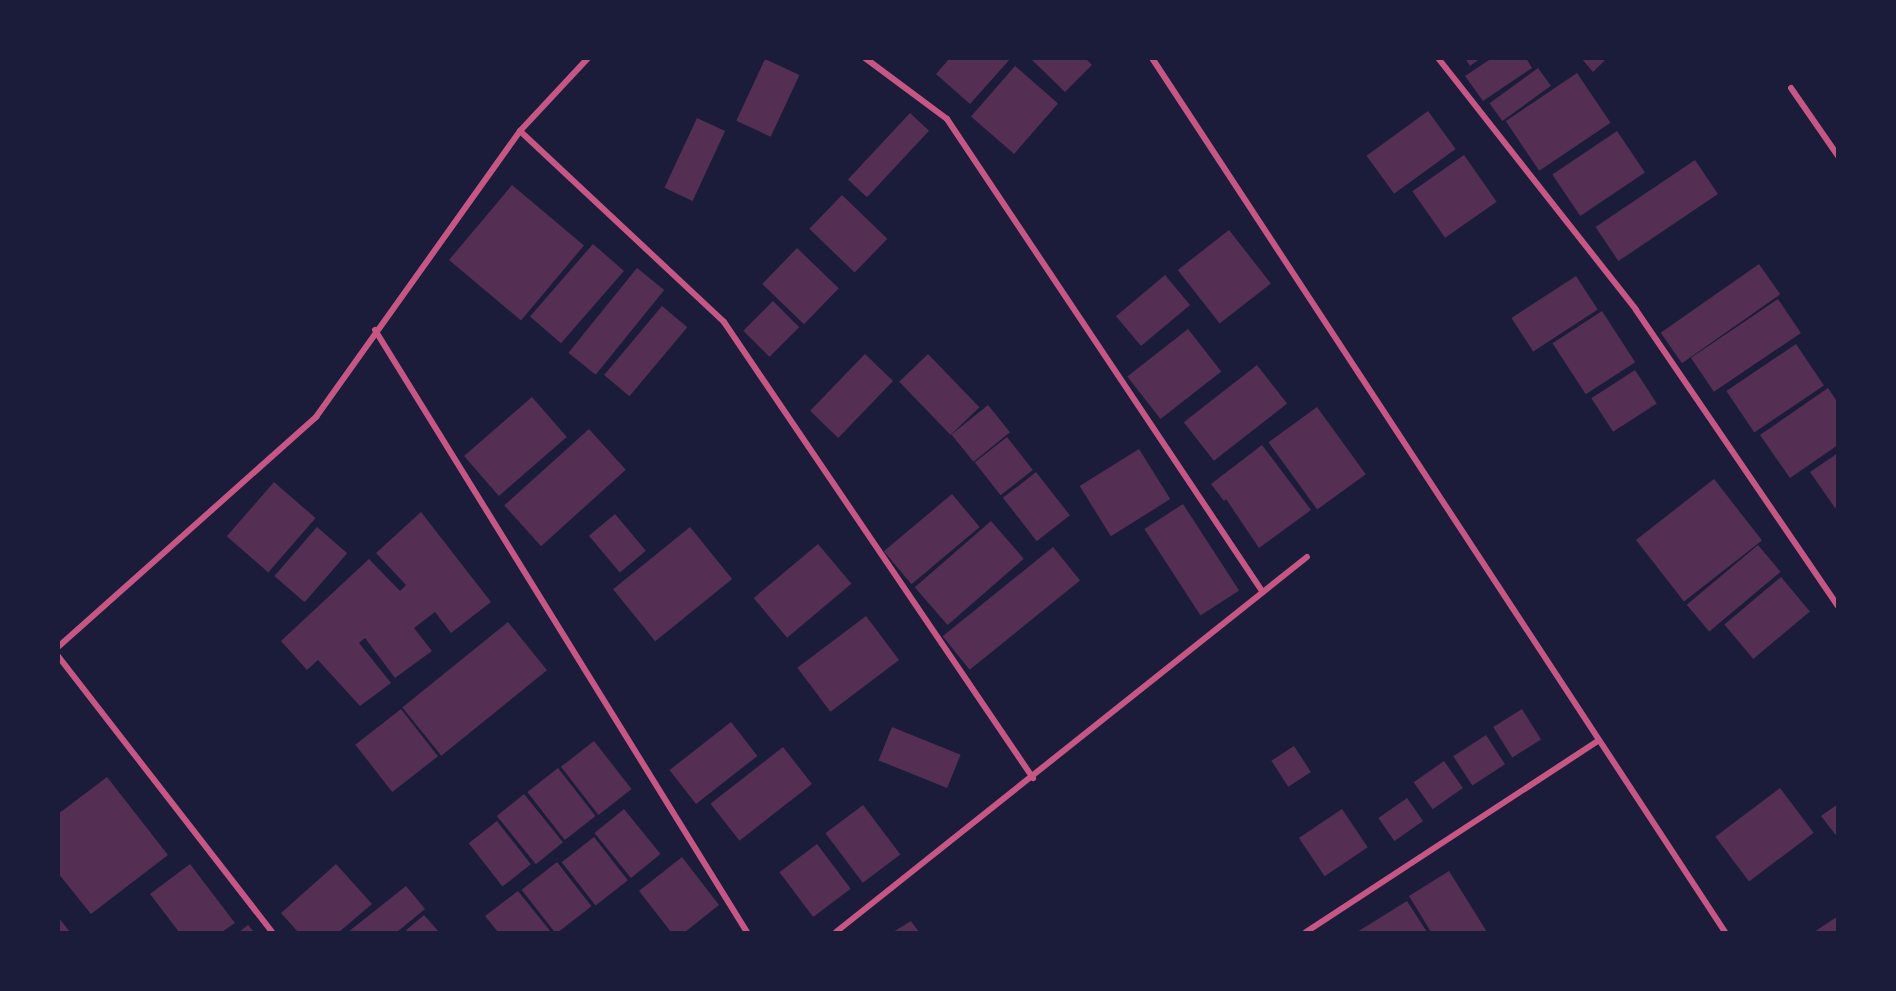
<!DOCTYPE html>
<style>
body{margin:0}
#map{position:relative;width:1896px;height:991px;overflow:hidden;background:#1b1b3a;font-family:"Libre Baskerville",serif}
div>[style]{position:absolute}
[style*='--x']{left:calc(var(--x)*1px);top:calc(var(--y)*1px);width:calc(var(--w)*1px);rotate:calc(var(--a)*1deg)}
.building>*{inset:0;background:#542f53;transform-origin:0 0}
.minor>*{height:6px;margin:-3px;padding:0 3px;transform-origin:3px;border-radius:3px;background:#c65784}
span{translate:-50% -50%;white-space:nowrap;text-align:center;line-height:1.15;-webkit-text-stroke:5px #1b1b3a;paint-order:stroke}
.frame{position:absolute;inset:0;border:60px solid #1b1b3a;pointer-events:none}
</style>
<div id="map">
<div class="building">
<div style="clip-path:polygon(950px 58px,1011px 58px,970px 104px,936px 74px)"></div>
<div style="clip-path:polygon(1030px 58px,1085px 58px,1092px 65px,1065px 92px)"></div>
<div style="clip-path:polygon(1465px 58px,1481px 58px,1470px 66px)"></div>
<div style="clip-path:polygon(1492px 58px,1526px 58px,1532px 68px,1483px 101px,1465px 76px)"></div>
<div style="clip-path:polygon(1581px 58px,1607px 58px,1593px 72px)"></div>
<div style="left:765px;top:59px;width:38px;height:68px;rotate:25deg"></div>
<div style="left:1015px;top:66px;width:57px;height:67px;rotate:41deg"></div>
<div style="left:1538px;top:68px;width:22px;height:60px;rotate:54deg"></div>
<div style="left:1577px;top:73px;width:60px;height:86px;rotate:56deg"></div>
<div style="left:1428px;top:111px;width:47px;height:76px;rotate:54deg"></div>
<div style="left:910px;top:113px;width:26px;height:91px;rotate:43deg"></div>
<div style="left:697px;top:118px;width:31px;height:77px;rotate:25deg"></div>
<div style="left:1617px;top:131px;width:50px;height:78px;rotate:56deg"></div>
<div style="left:1464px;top:155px;width:57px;height:63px;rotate:55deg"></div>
<div style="left:1695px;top:160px;width:41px;height:120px;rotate:56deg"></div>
<div style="left:512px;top:185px;width:94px;height:98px;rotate:40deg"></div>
<div style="left:842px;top:195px;width:63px;height:47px;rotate:44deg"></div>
<div style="left:1229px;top:230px;width:68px;height:65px;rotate:52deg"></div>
<div style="left:593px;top:244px;width:41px;height:96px;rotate:41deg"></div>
<div style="left:797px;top:248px;width:58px;height:50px;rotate:44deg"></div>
<div style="left:1759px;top:264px;width:37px;height:120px;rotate:55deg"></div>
<div style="left:637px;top:268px;width:35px;height:109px;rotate:39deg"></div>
<div style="left:1165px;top:275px;width:39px;height:64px;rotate:50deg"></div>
<div style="left:1576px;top:276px;width:40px;height:77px;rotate:57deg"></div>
<div style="left:1778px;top:299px;width:41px;height:105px;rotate:56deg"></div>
<div style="left:773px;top:301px;width:37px;height:42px;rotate:45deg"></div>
<div style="left:662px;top:306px;width:33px;height:90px;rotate:40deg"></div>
<div style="left:1602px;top:311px;width:61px;height:59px;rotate:57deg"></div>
<div style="left:1188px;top:329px;width:54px;height:77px;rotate:52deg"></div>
<div style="left:1796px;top:344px;width:50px;height:84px;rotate:56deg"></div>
<div style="left:865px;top:354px;width:39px;height:79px;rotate:44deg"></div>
<div style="left:928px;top:354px;width:74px;height:40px;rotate:46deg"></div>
<div style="left:1257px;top:365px;width:49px;height:93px;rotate:52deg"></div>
<div style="left:1635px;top:370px;width:40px;height:52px;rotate:57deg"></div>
<div style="clip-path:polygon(1828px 388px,1838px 403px,1838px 445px,1790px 478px,1760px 435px)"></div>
<div style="left:532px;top:397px;width:53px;height:90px;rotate:49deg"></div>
<div style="left:988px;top:405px;width:35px;height:47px;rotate:51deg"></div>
<div style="left:1317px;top:407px;width:83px;height:60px;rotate:54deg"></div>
<div style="left:589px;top:429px;width:55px;height:114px;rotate:48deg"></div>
<div style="left:1007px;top:437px;width:42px;height:41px;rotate:52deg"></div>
<div style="clip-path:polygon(1262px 445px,1311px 510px,1259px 548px,1226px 499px,1224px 501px,1211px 484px)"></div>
<div style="left:1139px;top:449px;width:59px;height:70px;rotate:58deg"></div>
<div style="clip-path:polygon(1838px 453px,1838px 506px,1835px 508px,1810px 472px)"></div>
<div style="left:1036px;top:472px;width:55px;height:42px;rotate:52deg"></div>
<div style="left:1714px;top:479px;width:78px;height:99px;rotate:52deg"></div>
<div style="left:274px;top:482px;width:55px;height:72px;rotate:41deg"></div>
<div style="left:952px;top:494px;width:43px;height:89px;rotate:50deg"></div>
<div style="left:1183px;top:504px;width:103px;height:46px;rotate:57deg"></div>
<div style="clip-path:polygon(421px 512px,491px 602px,451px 633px,435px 612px,414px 628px,432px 651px,395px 678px,365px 638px,359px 643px,391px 683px,360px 706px,318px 660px,307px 670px,281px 641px,369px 559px,400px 591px,406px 585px,376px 553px)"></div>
<div style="left:615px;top:514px;width:48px;height:34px;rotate:50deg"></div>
<div style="left:991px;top:521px;width:50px;height:101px;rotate:49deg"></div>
<div style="left:317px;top:527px;width:40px;height:65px;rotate:41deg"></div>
<div style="left:690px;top:527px;width:67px;height:99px;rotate:51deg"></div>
<div style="left:818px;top:544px;width:52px;height:84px;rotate:50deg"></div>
<div style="left:1758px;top:545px;width:35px;height:93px;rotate:50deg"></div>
<div style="left:1053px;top:547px;width:43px;height:142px;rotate:51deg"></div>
<div style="left:1781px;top:577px;width:45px;height:74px;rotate:50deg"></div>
<div style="left:866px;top:616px;width:55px;height:86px;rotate:53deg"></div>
<div style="left:508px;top:622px;width:62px;height:136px;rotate:51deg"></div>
<div style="left:401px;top:709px;width:60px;height:58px;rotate:52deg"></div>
<div style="left:1522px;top:709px;width:36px;height:34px;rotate:58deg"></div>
<div style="left:731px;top:722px;width:43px;height:78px;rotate:52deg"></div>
<div style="left:892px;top:727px;width:74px;height:36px;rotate:22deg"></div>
<div style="left:1486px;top:735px;width:35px;height:39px;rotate:57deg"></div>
<div style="left:594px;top:741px;width:61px;height:42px;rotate:52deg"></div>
<div style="left:1294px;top:746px;width:31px;height:27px;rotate:57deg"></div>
<div style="left:783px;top:747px;width:47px;height:92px;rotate:52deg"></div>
<div style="left:1444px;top:761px;width:33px;height:37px;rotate:55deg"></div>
<div style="left:558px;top:768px;width:61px;height:39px;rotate:52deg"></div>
<div style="clip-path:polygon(107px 777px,168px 855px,91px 914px,58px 873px,58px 814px)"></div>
<div style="left:1780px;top:788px;width:56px;height:81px;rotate:53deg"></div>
<div style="left:524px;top:794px;width:62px;height:35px;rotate:51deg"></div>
<div style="left:1407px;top:798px;width:28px;height:35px;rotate:55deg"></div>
<div style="clip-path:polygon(1838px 804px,1838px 838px,1821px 816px)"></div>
<div style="left:863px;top:805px;width:62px;height:47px;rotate:53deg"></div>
<div style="left:624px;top:809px;width:58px;height:38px;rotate:51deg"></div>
<div style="left:1342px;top:809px;width:46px;height:52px;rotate:56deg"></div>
<div style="left:497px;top:821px;width:55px;height:36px;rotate:52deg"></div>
<div style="left:594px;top:837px;width:55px;height:41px;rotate:52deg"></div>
<div style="left:817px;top:844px;width:56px;height:47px;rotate:53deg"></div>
<div style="clip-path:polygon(682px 857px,719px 905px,685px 932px,671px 932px,639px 891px)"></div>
<div style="left:557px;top:862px;width:56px;height:45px;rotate:52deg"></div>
<div style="clip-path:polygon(190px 864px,235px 923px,222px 932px,179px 932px,150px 894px)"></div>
<div style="clip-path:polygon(336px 864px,372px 904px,339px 932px,298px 932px,281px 913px)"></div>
<div style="clip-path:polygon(1449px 871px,1487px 932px,1431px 932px,1409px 896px)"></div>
<div style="clip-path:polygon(406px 886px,425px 909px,397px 932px,348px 932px)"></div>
<div style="clip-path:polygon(518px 891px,551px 932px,498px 932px,485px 916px)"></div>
<div style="clip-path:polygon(1407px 901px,1427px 932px,1357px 932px)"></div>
<div style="clip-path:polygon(424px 915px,439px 932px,404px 932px)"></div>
<div style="clip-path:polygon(1838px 916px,1838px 932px,1814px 932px)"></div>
<div style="clip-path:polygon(58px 917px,70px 932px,58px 932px)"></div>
<div style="clip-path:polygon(911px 921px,919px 932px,893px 932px)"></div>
<div style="clip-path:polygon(248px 925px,254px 932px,239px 932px)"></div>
</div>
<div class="minor">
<div style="--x:865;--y:58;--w:102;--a:36.6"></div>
<div style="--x:947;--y:119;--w:567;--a:56.28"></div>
<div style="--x:1152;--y:58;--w:1045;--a:56.75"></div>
<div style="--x:1438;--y:58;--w:320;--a:51.8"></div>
<div style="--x:1636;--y:310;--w:358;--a:55.7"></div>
<div style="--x:1791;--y:88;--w:83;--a:55.3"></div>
<div style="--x:520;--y:131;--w:279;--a:43.1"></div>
<div style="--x:724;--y:322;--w:551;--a:55.88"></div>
<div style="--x:375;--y:330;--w:708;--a:58.29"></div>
<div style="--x:58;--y:647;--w:346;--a:-41.7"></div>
<div style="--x:316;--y:417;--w:351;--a:-54.5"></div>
<div style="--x:520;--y:131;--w:100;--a:-47"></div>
<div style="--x:58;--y:656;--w:349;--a:52.2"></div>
<div style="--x:836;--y:932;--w:602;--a:-38.53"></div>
<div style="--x:1306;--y:932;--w:350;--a:-33.2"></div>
</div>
<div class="frame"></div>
</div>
